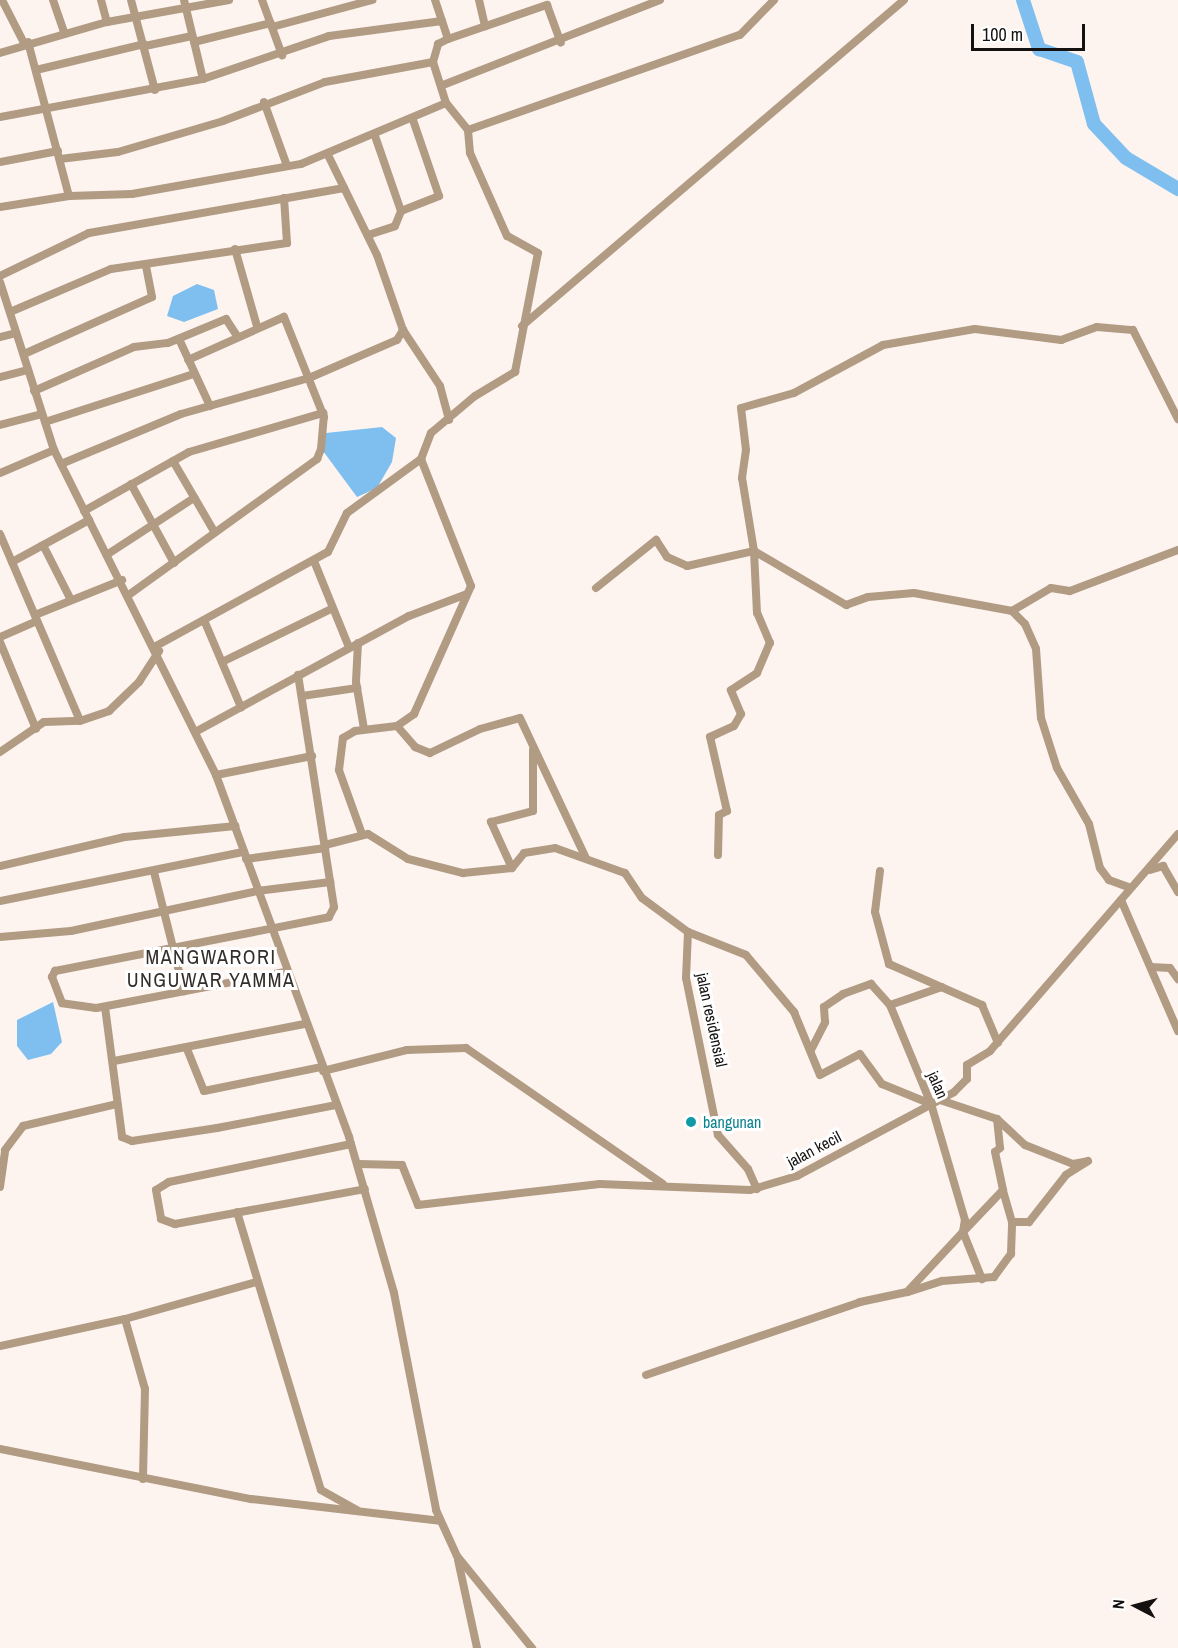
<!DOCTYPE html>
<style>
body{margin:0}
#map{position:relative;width:1178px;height:1648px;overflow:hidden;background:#fdf4f0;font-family:"Archivo Narrow",sans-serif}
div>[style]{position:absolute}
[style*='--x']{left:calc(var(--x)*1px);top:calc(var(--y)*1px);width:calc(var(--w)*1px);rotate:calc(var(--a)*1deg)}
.water>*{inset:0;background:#7fbff0}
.river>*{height:14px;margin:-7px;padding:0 7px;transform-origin:7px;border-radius:7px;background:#7fbff0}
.minor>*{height:8px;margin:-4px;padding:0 4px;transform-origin:4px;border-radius:4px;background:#b29b83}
.dots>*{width:16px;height:16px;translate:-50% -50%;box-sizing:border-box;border:3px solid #fff;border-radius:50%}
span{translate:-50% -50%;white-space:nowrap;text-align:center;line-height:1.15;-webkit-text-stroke:6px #fff;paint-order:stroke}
.street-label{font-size:16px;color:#141110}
.culture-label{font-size:16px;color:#0d838f}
.left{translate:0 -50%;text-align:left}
.quarter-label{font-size:20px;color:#342e2b;letter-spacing:1.5px}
.north{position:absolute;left:1106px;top:1576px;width:60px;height:60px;-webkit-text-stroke:4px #fff;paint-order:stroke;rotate:276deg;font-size:16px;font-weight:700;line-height:24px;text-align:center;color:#141110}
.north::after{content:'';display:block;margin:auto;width:21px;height:27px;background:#141110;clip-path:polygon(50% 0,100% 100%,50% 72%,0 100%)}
.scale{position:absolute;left:971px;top:24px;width:114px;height:27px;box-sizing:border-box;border:3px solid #141110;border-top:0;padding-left:8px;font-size:18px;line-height:21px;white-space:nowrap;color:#141110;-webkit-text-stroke:4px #fff;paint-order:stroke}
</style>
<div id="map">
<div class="water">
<div style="clip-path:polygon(197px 284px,214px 290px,218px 309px,184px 322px,167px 316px,173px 296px)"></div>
<div style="clip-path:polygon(382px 427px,396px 438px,392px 462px,377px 488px,357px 497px,323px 451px,326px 433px)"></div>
<div style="clip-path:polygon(53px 1002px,62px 1042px,51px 1054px,28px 1060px,17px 1046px,17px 1020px)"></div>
</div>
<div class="river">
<div style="--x:1023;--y:0;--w:52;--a:71.9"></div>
<div style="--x:1039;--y:49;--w:40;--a:18.9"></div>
<div style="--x:1077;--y:62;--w:64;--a:74.7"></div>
<div style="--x:1094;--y:124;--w:47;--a:46.7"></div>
<div style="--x:1126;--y:158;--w:61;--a:30.8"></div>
</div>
<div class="minor">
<div style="--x:2;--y:0;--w:48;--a:62.9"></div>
<div style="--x:53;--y:0;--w:34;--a:71"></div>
<div style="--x:101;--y:0;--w:23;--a:75"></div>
<div style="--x:131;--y:0;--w:93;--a:75.1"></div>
<div style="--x:184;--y:0;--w:81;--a:76.5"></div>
<div style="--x:262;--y:0;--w:59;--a:70"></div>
<div style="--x:479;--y:0;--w:27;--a:77"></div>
<div style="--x:272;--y:27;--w:104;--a:-15.1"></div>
<div style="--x:448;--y:39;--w:105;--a:-19"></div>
<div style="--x:547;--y:5;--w:40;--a:69.8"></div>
<div style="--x:28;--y:42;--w:159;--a:75.1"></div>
<div style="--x:194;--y:42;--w:79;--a:-13.9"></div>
<div style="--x:145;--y:46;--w:48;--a:-12"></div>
<div style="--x:0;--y:53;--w:111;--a:-16.2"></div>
<div style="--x:107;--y:22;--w:124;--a:-10.2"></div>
<div style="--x:36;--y:70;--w:111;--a:-13.5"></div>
<div style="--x:443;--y:85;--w:233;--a:-21.4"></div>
<div style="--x:264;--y:102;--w:68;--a:70.2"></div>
<div style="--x:0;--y:117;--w:207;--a:-10.6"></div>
<div style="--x:203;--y:79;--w:133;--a:-18.8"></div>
<div style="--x:329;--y:36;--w:114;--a:-7.6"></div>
<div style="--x:468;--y:130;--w:288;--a:-19.3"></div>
<div style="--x:740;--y:35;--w:49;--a:-45.8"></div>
<div style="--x:328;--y:155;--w:111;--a:63.9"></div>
<div style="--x:377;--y:255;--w:79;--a:70.9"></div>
<div style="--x:403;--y:330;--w:67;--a:56.5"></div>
<div style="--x:440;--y:386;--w:35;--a:75"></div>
<div style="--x:60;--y:159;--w:58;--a:-6.9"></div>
<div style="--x:118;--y:152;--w:109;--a:-16.4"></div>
<div style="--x:223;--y:121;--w:109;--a:-20.9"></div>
<div style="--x:325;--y:82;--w:110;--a:-10.5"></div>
<div style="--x:0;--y:162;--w:59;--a:-10.7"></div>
<div style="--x:0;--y:207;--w:70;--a:-9.1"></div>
<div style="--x:69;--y:196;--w:63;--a:-1.8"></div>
<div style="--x:132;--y:194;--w:172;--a:-10.1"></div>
<div style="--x:301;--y:164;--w:157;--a:-22.8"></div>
<div style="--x:401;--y:211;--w:41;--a:-21.5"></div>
<div style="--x:439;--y:196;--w:80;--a:-108.9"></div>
<div style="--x:368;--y:235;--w:28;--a:-18"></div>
<div style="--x:395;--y:226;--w:16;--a:-68"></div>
<div style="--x:401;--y:211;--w:79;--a:-109.1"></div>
<div style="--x:235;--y:249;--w:80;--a:74.1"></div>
<div style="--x:0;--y:276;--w:99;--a:-25.8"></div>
<div style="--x:89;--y:233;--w:259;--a:-10"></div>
<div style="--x:0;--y:282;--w:176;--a:72.2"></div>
<div style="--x:54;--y:450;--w:363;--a:63.5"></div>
<div style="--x:216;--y:775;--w:386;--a:69.8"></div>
<div style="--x:349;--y:1137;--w:162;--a:73.9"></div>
<div style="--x:394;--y:1293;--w:221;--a:79"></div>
<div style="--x:436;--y:1510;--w:51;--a:65.5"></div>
<div style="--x:457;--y:1556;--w:119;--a:50.8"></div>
<div style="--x:10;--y:312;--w:110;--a:-23.1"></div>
<div style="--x:111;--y:269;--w:178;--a:-8.4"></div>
<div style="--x:287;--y:243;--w:45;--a:-93.8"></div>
<div style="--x:522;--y:326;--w:502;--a:-40.48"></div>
<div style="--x:0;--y:337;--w:16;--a:-14"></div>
<div style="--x:179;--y:339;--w:74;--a:65.2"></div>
<div style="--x:24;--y:354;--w:140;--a:-24"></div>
<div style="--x:152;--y:297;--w:33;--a:-101"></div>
<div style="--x:0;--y:377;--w:29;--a:-14"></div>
<div style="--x:34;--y:391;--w:109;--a:-23.7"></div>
<div style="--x:134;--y:347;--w:34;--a:-7"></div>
<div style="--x:168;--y:343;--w:63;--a:-22.5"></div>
<div style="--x:226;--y:319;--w:20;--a:57"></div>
<div style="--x:45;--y:422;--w:157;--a:-17.9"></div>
<div style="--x:0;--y:425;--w:43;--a:-14.7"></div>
<div style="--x:173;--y:461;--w:83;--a:59.7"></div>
<div style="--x:61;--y:464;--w:130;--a:-22.6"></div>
<div style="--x:181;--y:414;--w:133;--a:-15.7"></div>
<div style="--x:309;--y:378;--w:96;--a:-23.4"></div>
<div style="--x:397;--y:340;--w:12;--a:-59"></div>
<div style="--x:0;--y:473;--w:59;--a:-23.1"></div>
<div style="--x:131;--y:484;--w:90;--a:61.4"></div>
<div style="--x:84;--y:511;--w:120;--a:-29.3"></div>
<div style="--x:189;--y:452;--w:140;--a:-16.2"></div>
<div style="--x:0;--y:534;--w:203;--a:66.8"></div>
<div style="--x:43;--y:545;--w:59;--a:63"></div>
<div style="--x:754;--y:551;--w:107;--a:30.4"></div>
<div style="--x:846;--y:605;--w:23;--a:-20"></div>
<div style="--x:868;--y:597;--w:46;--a:-5"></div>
<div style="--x:914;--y:593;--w:100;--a:10.4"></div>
<div style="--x:1012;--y:611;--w:45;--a:-30.5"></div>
<div style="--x:1051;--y:588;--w:19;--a:9"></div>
<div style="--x:1070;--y:591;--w:116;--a:-20.8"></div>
<div style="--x:108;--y:554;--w:103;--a:-33.1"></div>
<div style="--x:314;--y:561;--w:93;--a:67.9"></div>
<div style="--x:12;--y:562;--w:88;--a:-28.6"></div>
<div style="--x:596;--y:588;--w:77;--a:-38.7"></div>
<div style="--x:656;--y:540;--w:20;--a:57"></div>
<div style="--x:667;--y:557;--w:22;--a:24"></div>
<div style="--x:687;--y:566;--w:69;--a:-12.6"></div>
<div style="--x:754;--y:551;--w:74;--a:-99.3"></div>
<div style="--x:742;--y:478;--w:28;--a:-82"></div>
<div style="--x:746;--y:450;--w:42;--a:-96.8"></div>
<div style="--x:741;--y:408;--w:55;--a:-15.8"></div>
<div style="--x:794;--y:393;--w:101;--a:-28.3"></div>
<div style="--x:883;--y:345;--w:93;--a:-9.9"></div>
<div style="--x:975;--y:329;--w:87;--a:7.3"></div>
<div style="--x:1061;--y:340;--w:38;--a:-20"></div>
<div style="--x:1097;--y:327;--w:36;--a:5"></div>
<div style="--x:1133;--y:330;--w:100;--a:63.2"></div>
<div style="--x:130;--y:594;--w:231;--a:-35.8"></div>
<div style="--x:317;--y:459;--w:11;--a:-68"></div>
<div style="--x:321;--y:449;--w:32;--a:-85"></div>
<div style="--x:324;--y:417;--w:108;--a:-111.8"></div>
<div style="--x:284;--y:317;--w:105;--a:155.9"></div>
<div style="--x:1012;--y:611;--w:18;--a:45"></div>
<div style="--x:1025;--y:624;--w:27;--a:66"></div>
<div style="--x:1036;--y:649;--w:69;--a:85.9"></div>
<div style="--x:1041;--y:718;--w:52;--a:72.3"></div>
<div style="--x:1057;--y:768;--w:64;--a:60.3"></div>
<div style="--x:1089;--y:824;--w:45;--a:76"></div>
<div style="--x:1100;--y:868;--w:15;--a:53"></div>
<div style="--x:1109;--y:880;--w:23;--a:20"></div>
<div style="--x:35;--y:615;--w:94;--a:-21.9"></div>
<div style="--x:204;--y:620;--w:95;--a:67"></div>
<div style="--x:0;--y:637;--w:40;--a:-23.4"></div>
<div style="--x:0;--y:642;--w:94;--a:67.5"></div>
<div style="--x:358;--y:643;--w:39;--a:93"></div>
<div style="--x:356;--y:682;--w:48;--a:80.3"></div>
<div style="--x:156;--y:646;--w:196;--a:-28.7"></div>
<div style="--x:328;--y:552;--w:43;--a:-64"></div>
<div style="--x:347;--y:513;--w:92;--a:-36.1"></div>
<div style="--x:421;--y:459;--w:28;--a:-69"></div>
<div style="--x:431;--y:433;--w:57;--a:-40.1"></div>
<div style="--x:475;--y:396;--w:47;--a:-31"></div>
<div style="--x:515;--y:372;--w:121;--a:-79.1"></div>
<div style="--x:538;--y:253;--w:35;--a:-151"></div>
<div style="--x:507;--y:236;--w:91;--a:-114"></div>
<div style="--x:470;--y:153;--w:23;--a:-95"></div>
<div style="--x:468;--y:130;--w:35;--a:-129"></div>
<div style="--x:446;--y:103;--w:43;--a:-107.6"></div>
<div style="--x:433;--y:62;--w:19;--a:-74"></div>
<div style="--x:438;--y:44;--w:11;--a:-27"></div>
<div style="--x:448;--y:39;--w:41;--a:-108.4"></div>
<div style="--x:222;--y:662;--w:123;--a:-25.9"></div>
<div style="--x:302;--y:696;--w:56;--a:-8.3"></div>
<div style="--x:397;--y:726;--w:28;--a:49"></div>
<div style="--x:415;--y:747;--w:16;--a:22"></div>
<div style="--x:430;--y:753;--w:55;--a:-25.6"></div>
<div style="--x:480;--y:729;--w:41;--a:-15.4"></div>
<div style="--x:520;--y:718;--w:153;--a:64.8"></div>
<div style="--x:197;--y:731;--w:241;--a:-28.5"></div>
<div style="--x:409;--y:616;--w:62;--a:-20.8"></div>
<div style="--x:0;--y:752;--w:53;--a:-34.3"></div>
<div style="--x:44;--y:722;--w:36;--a:-2"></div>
<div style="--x:80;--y:721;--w:31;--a:-19"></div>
<div style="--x:109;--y:711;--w:42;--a:-44"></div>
<div style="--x:139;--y:682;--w:37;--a:-57"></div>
<div style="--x:216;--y:775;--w:98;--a:-11.2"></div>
<div style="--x:362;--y:834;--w:68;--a:-109.8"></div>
<div style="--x:339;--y:770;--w:32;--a:-83"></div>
<div style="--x:343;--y:738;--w:14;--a:-30"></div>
<div style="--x:355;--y:731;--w:42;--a:-6.8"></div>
<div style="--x:397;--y:726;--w:21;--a:-35"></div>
<div style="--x:414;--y:714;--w:140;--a:-66"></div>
<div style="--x:471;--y:586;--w:136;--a:-111.5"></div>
<div style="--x:325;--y:845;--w:44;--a:-14.3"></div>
<div style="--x:368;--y:834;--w:47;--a:32"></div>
<div style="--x:408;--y:859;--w:57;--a:14.3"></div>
<div style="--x:463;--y:873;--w:49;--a:-5.8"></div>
<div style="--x:512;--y:868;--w:19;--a:-51"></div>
<div style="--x:524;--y:853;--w:31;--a:-9"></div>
<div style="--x:555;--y:848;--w:74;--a:19.7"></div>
<div style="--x:625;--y:873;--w:30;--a:56"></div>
<div style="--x:642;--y:898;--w:57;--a:36.5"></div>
<div style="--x:688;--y:932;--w:62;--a:21.6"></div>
<div style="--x:746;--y:955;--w:75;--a:49.9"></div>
<div style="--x:794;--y:1012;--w:68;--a:67.6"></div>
<div style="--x:820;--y:1075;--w:45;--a:-27.7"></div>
<div style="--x:860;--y:1054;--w:37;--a:54"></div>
<div style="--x:882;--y:1084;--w:53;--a:22.2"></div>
<div style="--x:718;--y:855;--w:40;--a:-88.6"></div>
<div style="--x:719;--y:815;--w:9;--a:-27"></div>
<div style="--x:727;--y:811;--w:76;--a:-102.9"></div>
<div style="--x:710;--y:737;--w:26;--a:-25"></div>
<div style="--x:734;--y:726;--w:14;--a:-60"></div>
<div style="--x:741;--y:714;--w:26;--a:-113"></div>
<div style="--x:731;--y:690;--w:31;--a:-33"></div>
<div style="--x:757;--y:673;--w:33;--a:-67"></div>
<div style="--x:770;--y:643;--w:33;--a:-113"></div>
<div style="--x:757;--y:613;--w:62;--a:-92.8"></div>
<div style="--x:246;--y:859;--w:80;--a:-7.9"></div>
<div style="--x:0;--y:866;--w:128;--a:-13.1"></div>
<div style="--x:125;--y:837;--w:111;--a:-5.7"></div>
<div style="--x:512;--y:868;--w:51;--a:-114.5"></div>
<div style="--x:491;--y:822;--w:43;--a:-14.7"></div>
<div style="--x:533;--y:811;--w:61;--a:-90"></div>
<div style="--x:1150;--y:870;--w:14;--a:-17"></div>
<div style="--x:1163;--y:866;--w:30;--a:60"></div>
<div style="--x:880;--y:871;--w:41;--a:97"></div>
<div style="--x:875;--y:912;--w:54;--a:74.9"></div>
<div style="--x:889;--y:964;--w:102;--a:23.8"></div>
<div style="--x:982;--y:1005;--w:41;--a:67.2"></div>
<div style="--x:154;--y:872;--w:123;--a:75.9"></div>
<div style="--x:1121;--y:900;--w:143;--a:66.5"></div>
<div style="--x:0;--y:901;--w:249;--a:-11.4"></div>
<div style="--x:688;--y:932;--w:46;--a:92.5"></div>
<div style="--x:686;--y:978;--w:160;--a:78.5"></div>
<div style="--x:718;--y:1135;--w:45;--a:48.6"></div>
<div style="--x:748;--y:1169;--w:22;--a:66"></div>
<div style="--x:0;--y:937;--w:71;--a:-4.8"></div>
<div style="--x:71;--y:931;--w:190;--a:-12.1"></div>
<div style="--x:257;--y:891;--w:74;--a:-7"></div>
<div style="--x:1151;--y:967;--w:19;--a:3"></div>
<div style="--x:1170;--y:968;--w:14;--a:54"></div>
<div style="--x:285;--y:972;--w:192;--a:169.2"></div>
<div style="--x:96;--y:1008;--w:34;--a:-172"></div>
<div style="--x:62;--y:1003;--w:28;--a:-111"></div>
<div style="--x:52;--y:977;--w:7;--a:-63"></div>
<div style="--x:55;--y:971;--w:279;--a:-11.1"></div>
<div style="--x:329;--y:917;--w:11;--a:-63"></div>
<div style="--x:334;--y:907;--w:235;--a:-98.8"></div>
<div style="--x:105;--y:1007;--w:131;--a:82.5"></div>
<div style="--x:122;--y:1137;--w:11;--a:22"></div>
<div style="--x:132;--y:1141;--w:86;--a:-8.7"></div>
<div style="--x:217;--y:1128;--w:122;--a:-10.9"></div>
<div style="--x:187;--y:1049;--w:45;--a:68"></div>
<div style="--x:204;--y:1091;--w:119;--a:-11.6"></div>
<div style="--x:811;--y:1050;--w:31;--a:-63"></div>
<div style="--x:825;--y:1022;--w:15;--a:-94"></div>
<div style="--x:824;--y:1007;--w:23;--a:-34"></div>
<div style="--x:843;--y:994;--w:30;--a:-20"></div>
<div style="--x:871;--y:984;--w:28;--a:48"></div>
<div style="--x:114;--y:1061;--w:194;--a:-11"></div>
<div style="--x:323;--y:1071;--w:87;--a:-14"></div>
<div style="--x:407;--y:1050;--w:59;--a:-1.9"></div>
<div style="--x:466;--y:1048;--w:239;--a:34.6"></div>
<div style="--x:940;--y:1100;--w:60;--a:18.4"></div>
<div style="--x:997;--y:1119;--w:29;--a:84"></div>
<div style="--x:1000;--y:1148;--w:6;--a:141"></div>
<div style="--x:995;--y:1152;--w:39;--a:78"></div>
<div style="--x:1003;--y:1190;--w:58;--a:133.6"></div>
<div style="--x:963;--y:1232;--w:12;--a:-81"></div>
<div style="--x:965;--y:1220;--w:121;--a:-106.3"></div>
<div style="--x:931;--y:1104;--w:107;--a:-112.5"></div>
<div style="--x:890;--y:1005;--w:55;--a:-19.1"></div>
<div style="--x:997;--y:1119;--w:38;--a:43"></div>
<div style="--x:1025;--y:1145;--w:52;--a:21.6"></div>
<div style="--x:1073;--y:1164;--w:15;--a:-11"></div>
<div style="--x:1088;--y:1161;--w:26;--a:148"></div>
<div style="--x:1066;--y:1175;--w:60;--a:128.2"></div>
<div style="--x:1029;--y:1222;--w:17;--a:180"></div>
<div style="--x:1012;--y:1222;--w:33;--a:-106"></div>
<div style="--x:351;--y:1144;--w:186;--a:168.2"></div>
<div style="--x:169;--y:1182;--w:15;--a:148"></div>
<div style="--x:156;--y:1190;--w:29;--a:80"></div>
<div style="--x:161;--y:1219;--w:15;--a:20"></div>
<div style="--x:175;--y:1224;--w:193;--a:-10.4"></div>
<div style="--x:358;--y:1164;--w:44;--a:1.3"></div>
<div style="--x:402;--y:1165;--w:43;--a:68.2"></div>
<div style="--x:418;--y:1205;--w:183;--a:-6.6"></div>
<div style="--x:600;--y:1184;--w:150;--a:2.3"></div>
<div style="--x:750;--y:1190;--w:49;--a:-16.6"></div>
<div style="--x:797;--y:1176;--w:178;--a:-28.1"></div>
<div style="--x:954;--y:1092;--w:18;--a:-45"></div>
<div style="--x:967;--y:1079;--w:14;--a:-90"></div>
<div style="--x:967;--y:1065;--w:27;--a:-31"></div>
<div style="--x:990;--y:1051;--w:287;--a:-49.1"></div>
<div style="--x:0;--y:1187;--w:37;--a:-82"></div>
<div style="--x:5;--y:1150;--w:30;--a:-53"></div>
<div style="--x:23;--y:1126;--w:97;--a:-13.2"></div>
<div style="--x:237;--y:1212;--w:290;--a:73.2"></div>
<div style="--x:321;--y:1490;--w:41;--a:29.1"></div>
<div style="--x:963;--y:1232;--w:51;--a:68"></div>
<div style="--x:908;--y:1292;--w:36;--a:-18"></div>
<div style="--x:942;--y:1281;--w:52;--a:-4.4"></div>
<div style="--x:994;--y:1277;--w:29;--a:-54"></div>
<div style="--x:1011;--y:1254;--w:32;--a:-88"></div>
<div style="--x:125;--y:1319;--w:73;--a:74.1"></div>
<div style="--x:145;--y:1389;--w:90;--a:91.3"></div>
<div style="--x:0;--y:1346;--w:128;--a:-12.2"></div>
<div style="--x:125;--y:1319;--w:137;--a:-15.7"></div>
<div style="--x:646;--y:1375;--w:226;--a:-18.8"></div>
<div style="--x:860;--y:1302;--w:48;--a:-12"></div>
<div style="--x:907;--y:1292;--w:82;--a:-47"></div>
<div style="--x:0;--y:1449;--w:256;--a:11.3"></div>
<div style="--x:251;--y:1499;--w:190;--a:6.6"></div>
<div style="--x:458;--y:1560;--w:90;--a:77.8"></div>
</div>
<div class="dots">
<div style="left:691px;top:1122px;background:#0f9aa8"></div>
</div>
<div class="street-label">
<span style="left:712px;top:1020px;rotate:78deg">jalan residensial</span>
<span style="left:938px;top:1085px;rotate:66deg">jalan</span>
<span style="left:814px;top:1149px;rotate:-28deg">jalan kecil</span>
</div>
<div class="culture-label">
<span class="left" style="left:703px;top:1122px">bangunan</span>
</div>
<div class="quarter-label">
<span style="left:211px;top:968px">MANGWARORI<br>UNGUWAR YAMMA</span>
</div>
<div class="north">N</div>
<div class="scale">100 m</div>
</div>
